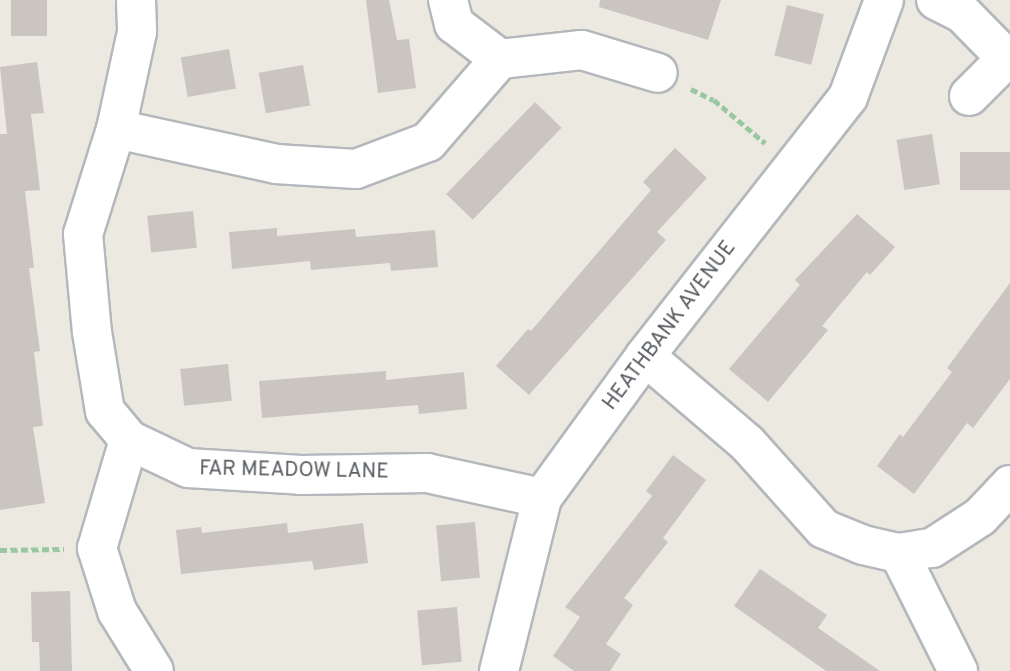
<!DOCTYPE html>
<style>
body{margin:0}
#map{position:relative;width:1010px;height:671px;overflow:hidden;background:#ece9e1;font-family:Overpass,sans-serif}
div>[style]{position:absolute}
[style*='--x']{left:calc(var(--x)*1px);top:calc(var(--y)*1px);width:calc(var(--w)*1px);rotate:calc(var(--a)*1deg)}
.building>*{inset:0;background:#cac5c1;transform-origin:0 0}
.path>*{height:4.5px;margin-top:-2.25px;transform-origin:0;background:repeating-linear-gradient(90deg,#99c7a0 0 7px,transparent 0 10.5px)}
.roads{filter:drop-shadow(2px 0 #b4b8bc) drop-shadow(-2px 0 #b4b8bc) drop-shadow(0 2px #b4b8bc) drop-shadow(0 -2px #b4b8bc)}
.minor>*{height:38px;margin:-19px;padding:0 19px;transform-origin:19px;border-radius:19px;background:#fff}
span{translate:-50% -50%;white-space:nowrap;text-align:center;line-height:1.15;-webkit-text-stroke:7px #fff;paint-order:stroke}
.street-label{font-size:21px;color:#5a5e62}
</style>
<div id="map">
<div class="building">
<div style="left:11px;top:0;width:36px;height:36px"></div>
<div style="clip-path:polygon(366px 0,389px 0,397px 40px,409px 39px,416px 88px,378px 93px)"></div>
<div style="clip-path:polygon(600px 0,721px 0,708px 40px,599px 7px)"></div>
<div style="left:787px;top:5px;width:38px;height:52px;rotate:14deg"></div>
<div style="left:229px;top:49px;width:40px;height:49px;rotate:80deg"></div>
<div style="clip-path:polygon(37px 62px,44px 113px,31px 114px,40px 190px,25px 191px,34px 268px,29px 268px,40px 351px,34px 352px,43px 426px,33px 427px,45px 503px,0 510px,0 134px,7px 134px,0 67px)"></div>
<div style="left:303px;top:65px;width:41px;height:45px;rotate:80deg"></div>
<div style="left:535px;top:102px;width:37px;height:128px;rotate:44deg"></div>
<div style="left:932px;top:134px;width:51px;height:36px;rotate:81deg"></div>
<div style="clip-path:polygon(675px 148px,707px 178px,657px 232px,666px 240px,529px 395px,496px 366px,528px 329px,531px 331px,651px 190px,643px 182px)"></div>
<div style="left:1010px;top:152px;width:38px;height:50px;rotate:90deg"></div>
<div style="left:193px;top:211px;width:37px;height:46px;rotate:84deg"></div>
<div style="clip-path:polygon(857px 214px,895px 247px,870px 275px,867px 272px,822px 326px,828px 330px,768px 402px,729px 369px,800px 285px,795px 280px)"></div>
<div style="clip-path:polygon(277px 228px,277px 236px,355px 229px,356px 237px,435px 230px,438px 267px,391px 271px,390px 263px,311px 270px,310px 261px,232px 269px,229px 232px)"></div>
<div style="clip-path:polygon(1010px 283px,1010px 379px,973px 428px,967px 423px,914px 494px,877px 466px,900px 434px,903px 437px,952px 372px,947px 368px)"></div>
<div style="left:228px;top:364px;width:37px;height:48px;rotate:84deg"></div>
<div style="clip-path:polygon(386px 371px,386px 380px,464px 372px,467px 409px,419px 414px,418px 405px,262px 418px,259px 381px)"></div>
<div style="clip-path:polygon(673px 455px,706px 480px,663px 538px,668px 542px,624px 598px,633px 605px,606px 644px,621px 654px,610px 671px,574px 671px,553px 656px,580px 617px,565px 607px,652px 496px,646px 491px)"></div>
<div style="left:475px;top:522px;width:56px;height:39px;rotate:85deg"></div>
<div style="clip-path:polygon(287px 523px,288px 533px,363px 523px,368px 563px,314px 570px,312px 561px,181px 574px,176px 530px,201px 527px,202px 533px)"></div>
<div style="clip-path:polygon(760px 569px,827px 615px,818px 628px,880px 671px,826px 671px,734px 606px)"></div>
<div style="clip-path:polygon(70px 591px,72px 671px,40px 671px,39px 642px,32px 642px,31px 592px)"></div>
<div style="left:457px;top:607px;width:55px;height:40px;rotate:85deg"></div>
</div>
<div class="path">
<div style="--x:691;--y:89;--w:25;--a:26"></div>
<div style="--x:714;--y:100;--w:67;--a:40.1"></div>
<div style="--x:0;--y:550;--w:64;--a:-0.9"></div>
</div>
<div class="roads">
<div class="minor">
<div style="--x:136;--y:0;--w:32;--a:88"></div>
<div style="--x:137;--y:32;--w:99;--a:102.2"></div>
<div style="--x:116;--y:129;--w:110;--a:107.4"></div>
<div style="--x:83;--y:234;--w:98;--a:84.8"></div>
<div style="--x:92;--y:332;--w:80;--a:80.7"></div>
<div style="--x:105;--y:411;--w:38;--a:50"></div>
<div style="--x:129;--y:440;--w:65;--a:25.4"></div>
<div style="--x:188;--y:468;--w:113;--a:3.5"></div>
<div style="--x:301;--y:475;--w:126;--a:-0.9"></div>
<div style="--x:427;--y:473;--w:118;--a:12.3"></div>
<div style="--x:448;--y:0;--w:25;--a:76"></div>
<div style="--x:454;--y:24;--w:58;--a:37.3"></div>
<div style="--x:936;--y:0;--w:29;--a:27"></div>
<div style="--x:962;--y:13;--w:69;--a:45.6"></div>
<div style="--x:969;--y:96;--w:52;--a:-45"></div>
<div style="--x:116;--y:129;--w:164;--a:12.3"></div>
<div style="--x:276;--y:164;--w:80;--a:3.6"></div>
<div style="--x:356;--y:169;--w:77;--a:-20.6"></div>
<div style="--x:428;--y:142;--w:110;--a:-49.1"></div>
<div style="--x:500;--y:59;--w:82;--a:-6.3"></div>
<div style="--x:582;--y:50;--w:79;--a:16.8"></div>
<div style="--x:645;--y:356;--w:134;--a:40.5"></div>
<div style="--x:747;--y:443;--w:115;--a:48.2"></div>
<div style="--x:824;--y:529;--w:42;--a:22.3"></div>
<div style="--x:863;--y:545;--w:37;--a:13"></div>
<div style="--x:899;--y:553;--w:33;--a:-9"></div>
<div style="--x:932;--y:548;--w:57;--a:-32.9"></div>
<div style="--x:980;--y:517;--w:44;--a:-46.8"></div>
<div style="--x:129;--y:440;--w:113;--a:106.5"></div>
<div style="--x:97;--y:548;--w:66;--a:72.4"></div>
<div style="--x:117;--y:611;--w:70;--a:58.3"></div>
<div style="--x:899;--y:553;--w:132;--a:63.4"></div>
<div style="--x:499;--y:671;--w:178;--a:-76"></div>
<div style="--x:542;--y:498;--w:175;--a:-54"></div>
<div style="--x:645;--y:356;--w:329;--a:-51.9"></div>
<div style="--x:848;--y:97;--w:103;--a:-69.6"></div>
</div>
</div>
<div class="street-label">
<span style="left:670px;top:326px;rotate:-53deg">HEATHBANK AVENUE</span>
<span style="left:294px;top:471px;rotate:1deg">FAR MEADOW LANE</span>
</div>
</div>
